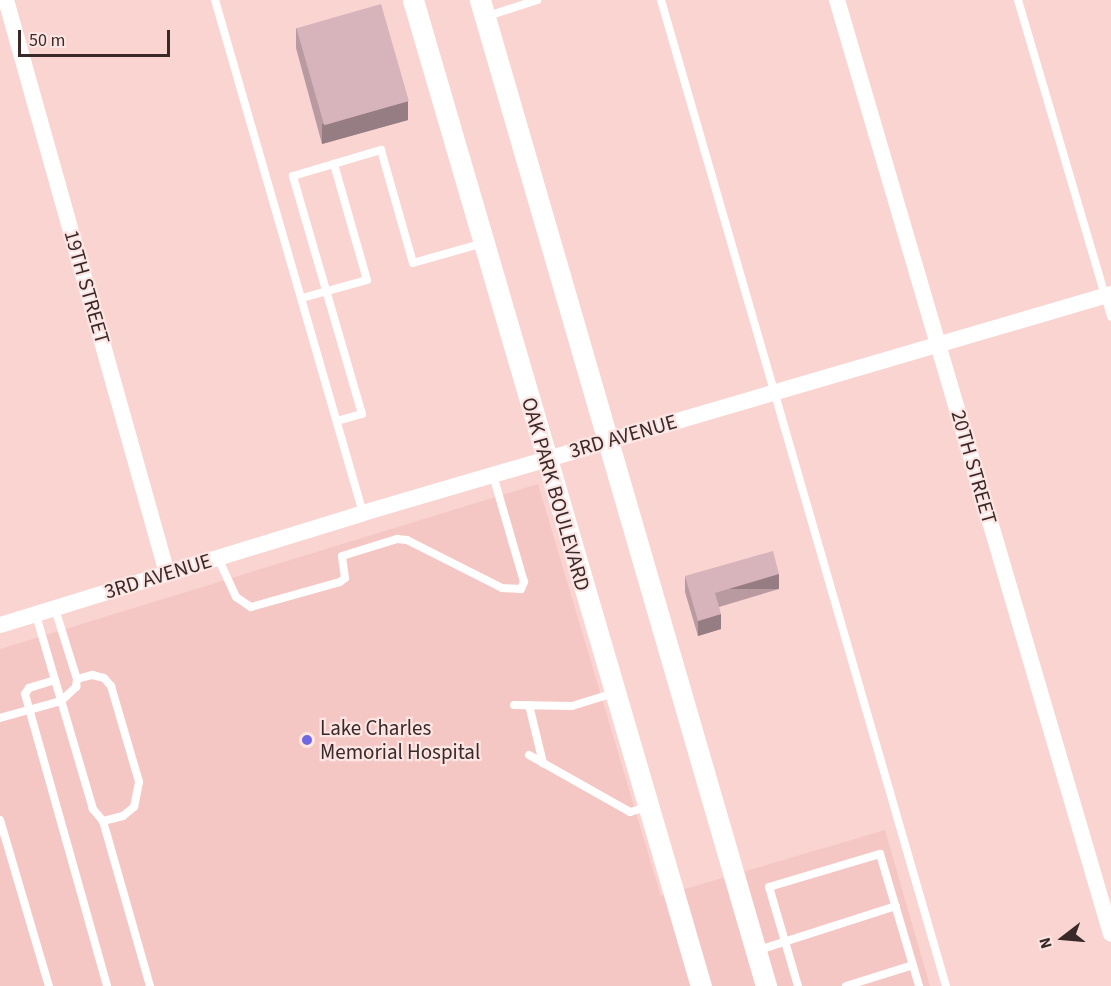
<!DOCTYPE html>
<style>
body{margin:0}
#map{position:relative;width:1111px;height:986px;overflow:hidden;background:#fad4d1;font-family:"Source Sans 3",sans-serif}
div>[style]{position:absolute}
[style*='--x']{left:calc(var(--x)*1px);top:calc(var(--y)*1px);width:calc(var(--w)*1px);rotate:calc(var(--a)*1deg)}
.built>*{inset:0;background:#f5c7c4}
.service>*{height:8px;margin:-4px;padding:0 4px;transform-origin:4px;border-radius:4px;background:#fff}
.minor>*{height:16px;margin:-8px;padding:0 8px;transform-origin:8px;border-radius:8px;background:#fff}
.tertiary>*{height:21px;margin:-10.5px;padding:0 10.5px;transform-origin:10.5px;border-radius:10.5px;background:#fff}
.wall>*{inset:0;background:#b99aa1}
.shaded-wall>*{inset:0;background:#967d83;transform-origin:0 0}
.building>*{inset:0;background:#d7b3bb;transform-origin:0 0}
.dots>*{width:16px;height:16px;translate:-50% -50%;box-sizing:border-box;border:3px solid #fde5e3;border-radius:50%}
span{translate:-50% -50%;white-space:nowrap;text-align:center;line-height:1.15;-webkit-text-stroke:4.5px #fde5e3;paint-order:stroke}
.street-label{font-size:21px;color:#392a29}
.poi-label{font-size:21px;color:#392a29}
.left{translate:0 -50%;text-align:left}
.north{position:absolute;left:1033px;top:908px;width:60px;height:60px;-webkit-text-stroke:4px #fde5e3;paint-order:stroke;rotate:254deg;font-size:16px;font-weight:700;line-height:24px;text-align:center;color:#392a29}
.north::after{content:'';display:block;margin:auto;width:21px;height:27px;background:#392a29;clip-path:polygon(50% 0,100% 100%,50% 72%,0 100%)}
.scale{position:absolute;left:18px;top:30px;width:152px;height:27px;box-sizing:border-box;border:3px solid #392a29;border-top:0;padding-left:8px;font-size:18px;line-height:21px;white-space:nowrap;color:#392a29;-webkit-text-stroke:4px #fde5e3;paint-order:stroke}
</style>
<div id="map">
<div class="built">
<div style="clip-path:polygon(538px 484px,661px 896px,885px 830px,930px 986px,0 986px,0 649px)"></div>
</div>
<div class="service">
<div style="--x:215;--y:0;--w:534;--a:73.91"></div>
<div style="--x:661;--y:0;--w:1026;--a:73.88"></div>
<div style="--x:1018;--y:0;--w:330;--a:73.6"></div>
<div style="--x:485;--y:17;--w:55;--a:-18.1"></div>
<div style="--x:302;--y:298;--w:67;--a:-15.5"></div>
<div style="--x:367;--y:280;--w:121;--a:-105.9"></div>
<div style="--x:337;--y:421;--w:26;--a:-16"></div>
<div style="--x:362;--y:414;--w:248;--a:-106.2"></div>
<div style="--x:293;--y:176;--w:92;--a:-16.5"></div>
<div style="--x:381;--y:150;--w:117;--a:74.2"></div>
<div style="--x:413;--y:263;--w:73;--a:-15.9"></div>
<div style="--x:218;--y:558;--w:43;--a:65.2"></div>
<div style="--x:236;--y:597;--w:18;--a:34"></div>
<div style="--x:251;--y:607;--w:92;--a:-15.7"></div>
<div style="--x:340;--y:582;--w:6;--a:-39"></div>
<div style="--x:345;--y:578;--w:22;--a:-98"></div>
<div style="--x:342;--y:556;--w:58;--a:-17.2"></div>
<div style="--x:397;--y:539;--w:10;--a:6"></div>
<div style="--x:407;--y:540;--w:106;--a:26.8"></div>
<div style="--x:502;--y:588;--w:19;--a:3"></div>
<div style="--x:521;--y:589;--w:8;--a:-67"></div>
<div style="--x:524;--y:582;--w:111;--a:-106.2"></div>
<div style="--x:55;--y:609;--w:73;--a:72.6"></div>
<div style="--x:77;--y:679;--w:16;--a:-15"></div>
<div style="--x:92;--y:675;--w:12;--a:14"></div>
<div style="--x:104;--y:678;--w:11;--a:49"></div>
<div style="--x:111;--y:686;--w:100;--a:73.7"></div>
<div style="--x:139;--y:782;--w:25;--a:101"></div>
<div style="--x:134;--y:807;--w:14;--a:141"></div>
<div style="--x:123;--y:816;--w:21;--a:166"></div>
<div style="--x:103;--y:821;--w:16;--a:-130"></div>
<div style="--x:93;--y:809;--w:134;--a:-106.4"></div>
<div style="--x:36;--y:615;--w:68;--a:73.7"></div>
<div style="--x:55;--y:680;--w:27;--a:163"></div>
<div style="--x:29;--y:688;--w:7;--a:124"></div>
<div style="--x:25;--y:694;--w:303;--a:74.3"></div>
<div style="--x:514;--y:705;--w:58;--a:1"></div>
<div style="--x:572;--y:706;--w:44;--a:-17.2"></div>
<div style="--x:529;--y:705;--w:60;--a:76.4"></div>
<div style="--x:0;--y:718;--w:63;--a:-15.6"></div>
<div style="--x:61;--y:701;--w:21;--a:-43"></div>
<div style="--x:76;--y:687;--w:8;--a:-83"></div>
<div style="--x:529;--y:755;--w:116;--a:29.4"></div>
<div style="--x:630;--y:812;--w:19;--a:-16"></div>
<div style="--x:0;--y:820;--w:173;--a:73.6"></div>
<div style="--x:103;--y:821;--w:172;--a:74.1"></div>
<div style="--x:756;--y:951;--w:147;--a:-17.8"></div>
<div style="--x:798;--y:986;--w:103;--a:-106.3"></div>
<div style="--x:769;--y:887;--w:116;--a:-16.6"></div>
<div style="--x:880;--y:854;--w:138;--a:73.5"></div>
<div style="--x:846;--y:986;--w:70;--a:-17.4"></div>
</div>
<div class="minor">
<div style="--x:6;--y:0;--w:595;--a:74.31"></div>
<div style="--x:837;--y:0;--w:973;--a:73.65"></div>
<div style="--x:0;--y:625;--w:380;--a:-17.1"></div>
<div style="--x:363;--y:513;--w:779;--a:-16.32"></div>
</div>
<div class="tertiary">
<div style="--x:413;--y:0;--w:1027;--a:73.72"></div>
<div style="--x:480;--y:0;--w:1027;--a:73.82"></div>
</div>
<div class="wall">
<div style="clip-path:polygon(296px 28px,408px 120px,322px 144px,296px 48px)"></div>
<div style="clip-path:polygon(685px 576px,779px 589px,719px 607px,721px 629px,698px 636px,685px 592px)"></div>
</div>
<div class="shaded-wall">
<div style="clip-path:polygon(408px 101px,408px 120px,322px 144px,322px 124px)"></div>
<div style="left:779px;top:574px;width:15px;height:67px;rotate:90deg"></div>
<div style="clip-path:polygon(721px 614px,721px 629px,698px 636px,698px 621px)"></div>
</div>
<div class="building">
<div style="left:381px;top:4px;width:101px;height:88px;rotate:74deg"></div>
<div style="clip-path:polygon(773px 551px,779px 574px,715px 593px,721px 614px,698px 621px,685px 576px)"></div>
</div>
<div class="dots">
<div style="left:307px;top:740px;background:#6e67e2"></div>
</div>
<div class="street-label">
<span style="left:87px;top:287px;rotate:74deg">19TH STREET</span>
<span style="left:623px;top:436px;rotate:-16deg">3RD AVENUE</span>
<span style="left:974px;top:467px;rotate:74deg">20TH STREET</span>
<span style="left:556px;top:494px;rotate:74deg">OAK PARK BOULEVARD</span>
<span style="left:158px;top:576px;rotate:-17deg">3RD AVENUE</span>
</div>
<div class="poi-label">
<span class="left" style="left:320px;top:740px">Lake Charles<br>Memorial Hospital</span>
</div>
<div class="north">N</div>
<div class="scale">50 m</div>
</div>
